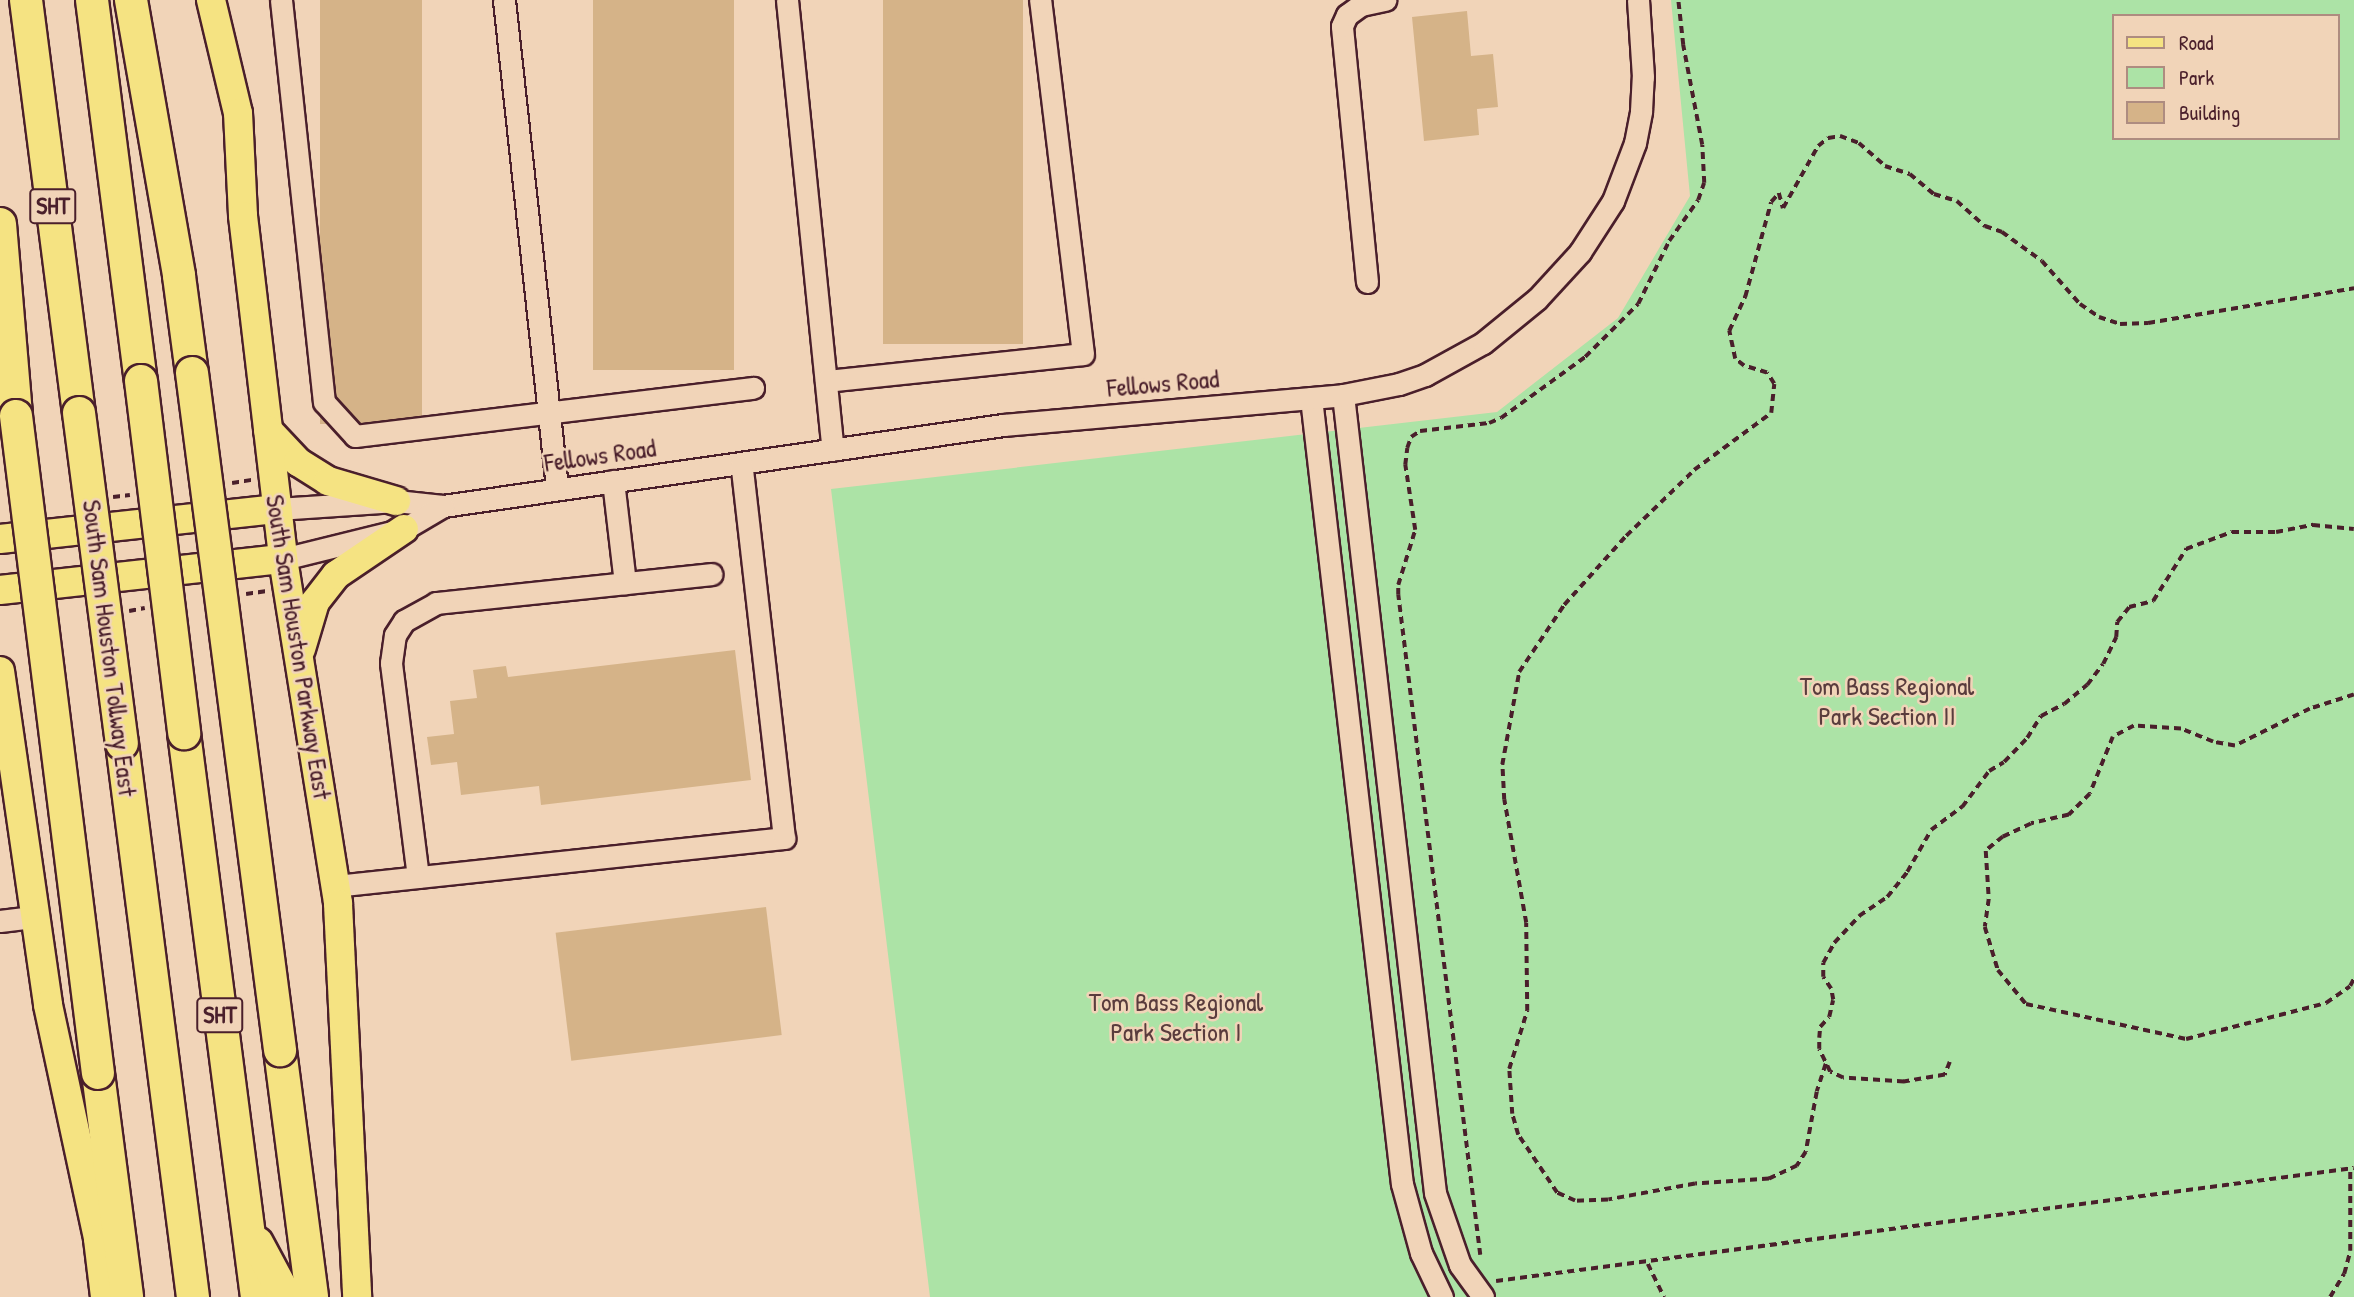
<!DOCTYPE html>
<style>
body{margin:0}
#map{position:relative;width:2354px;height:1297px;overflow:hidden;background:#f1d4b8;font-family:"Patrick Hand",sans-serif}
div>[style]{position:absolute}
[style*='--x']{left:calc(var(--x)*1px);top:calc(var(--y)*1px);width:calc(var(--w)*1px);rotate:calc(var(--a)*1deg)}
.green>*{inset:0;background:#ace3a6}
.building>*{inset:0;background:#d5b388;transform-origin:0 0}
.path>*{height:3.5px;margin-top:-1.75px;transform-origin:0;background:repeating-linear-gradient(90deg,#4a1f2b 0 7px,transparent 0 12px)}
.roads{filter:drop-shadow(2px 0 #4a1f2b) drop-shadow(-2px 0 #4a1f2b) drop-shadow(0 2px #4a1f2b) drop-shadow(0 -2px #4a1f2b)}
.minor>*{height:21px;margin:-10.5px;padding:0 10.5px;transform-origin:10.5px;border-radius:10.5px;background:#f1d4b8}
.major>*{height:28px;margin:-14px;padding:0 14px;transform-origin:14px;border-radius:14px;background:#f5e382}
.highway>*{height:32px;margin:-16px;padding:0 16px;transform-origin:16px;border-radius:16px;background:#f5e382}
.bridges{filter:drop-shadow(2px 0 #4a1f2b) drop-shadow(-2px 0 #4a1f2b) drop-shadow(0 2px #4a1f2b) drop-shadow(0 -2px #4a1f2b)}
.highway-bridge>*{height:32px;margin:-16px;padding:0 16px;transform-origin:16px;border-radius:16px;background:#f5e382}
span{translate:-50% -50%;white-space:nowrap;text-align:center;line-height:1.15;-webkit-text-stroke:5px #f1d4b8;paint-order:stroke}
.shield-label span{padding:2px 5px;background:#f1d4b8;border:2px solid;border-radius:5px;-webkit-text-stroke-width:0}
.shield-label{font-size:24px;color:#4a1f2b;font-weight:700}
.street-label{font-size:26px;color:#4a1f2b}
.park-label{font-size:26px;color:#593c3d}
.legend{position:absolute;left:2112px;top:14px;width:228px;height:126px;box-sizing:border-box;background:#f1d4b8;border:2px solid #ae8c80;margin:0;padding:9px 12px;list-style:none;font-size:21px;color:#4a1f2b}
.legend li{display:flex;align-items:center;gap:14px;height:35px}
.legend b{width:35px;border:2px solid #ae8c80}
</style>
<div id="map">
<div class="green">
<div style="clip-path:polygon(evenodd,1671px 0,2354px 0,2354px 1297px,930px 1297px,831px 489px,1497px 412px,1618px 318px,1690px 196px,1671px 0,2114px 16px,2338px 16px,2338px 138px,2114px 138px,2114px 16px)"></div>
</div>
<div class="building">
<div style="left:320px;top:0;width:102px;height:424px"></div>
<div style="left:593px;top:0;width:141px;height:370px"></div>
<div style="left:883px;top:0;width:140px;height:344px"></div>
<div style="clip-path:polygon(1467px 11px,1471px 56px,1493px 54px,1498px 107px,1477px 109px,1479px 135px,1424px 141px,1412px 17px)"></div>
<div style="clip-path:polygon(735px 650px,751px 780px,541px 805px,539px 786px,461px 795px,457px 762px,431px 765px,427px 737px,454px 734px,450px 701px,477px 698px,473px 670px,506px 666px,508px 677px)"></div>
<div style="left:766px;top:907px;width:129px;height:212px;rotate:83deg"></div>
</div>
<div class="path">
<div style="--x:232;--y:483;--w:20;--a:-9"></div>
<div style="--x:113;--y:497;--w:17;--a:-7"></div>
<div style="--x:246;--y:594;--w:21;--a:-8"></div>
<div style="--x:129;--y:611;--w:16;--a:-11"></div>
<div style="--x:2354;--y:695;--w:46;--a:162.3"></div>
<div style="--x:2310;--y:709;--w:84;--a:153.7"></div>
<div style="--x:2235;--y:746;--w:22;--a:-170"></div>
<div style="--x:2213;--y:742;--w:35;--a:-158"></div>
<div style="--x:2181;--y:729;--w:47;--a:-176.3"></div>
<div style="--x:2134;--y:726;--w:24;--a:152"></div>
<div style="--x:2113;--y:737;--w:61;--a:112"></div>
<div style="--x:2090;--y:794;--w:30;--a:135"></div>
<div style="--x:2069;--y:815;--w:39;--a:167"></div>
<div style="--x:2031;--y:824;--w:31;--a:155"></div>
<div style="--x:2003;--y:837;--w:22;--a:141"></div>
<div style="--x:1986;--y:851;--w:48;--a:86.4"></div>
<div style="--x:1989;--y:899;--w:28;--a:98"></div>
<div style="--x:1985;--y:927;--w:45;--a:73.2"></div>
<div style="--x:1998;--y:970;--w:44;--a:50.5"></div>
<div style="--x:2026;--y:1004;--w:164;--a:12.3"></div>
<div style="--x:2186;--y:1039;--w:145;--a:-14.4"></div>
<div style="--x:2326;--y:1003;--w:29;--a:-35"></div>
<div style="--x:2350;--y:986;--w:9;--a:-63"></div>
<div style="--x:1950;--y:1062;--w:14;--a:111"></div>
<div style="--x:1945;--y:1075;--w:42;--a:170.3"></div>
<div style="--x:1904;--y:1082;--w:61;--a:-176.2"></div>
<div style="--x:1843;--y:1078;--w:14;--a:-155"></div>
<div style="--x:1830;--y:1072;--w:25;--a:-116"></div>
<div style="--x:1819;--y:1049;--w:11;--a:-90"></div>
<div style="--x:1819;--y:1038;--w:11;--a:-85"></div>
<div style="--x:1820;--y:1027;--w:13;--a:-48"></div>
<div style="--x:1829;--y:1017;--w:17;--a:-77"></div>
<div style="--x:1833;--y:1000;--w:11;--a:-100"></div>
<div style="--x:1831;--y:989;--w:14;--a:-124"></div>
<div style="--x:1823;--y:977;--w:14;--a:-90"></div>
<div style="--x:1823;--y:963;--w:23;--a:-61"></div>
<div style="--x:1834;--y:943;--w:37;--a:-47"></div>
<div style="--x:1859;--y:916;--w:34;--a:-34"></div>
<div style="--x:1887;--y:897;--w:32;--a:-51"></div>
<div style="--x:1907;--y:872;--w:48;--a:-60.3"></div>
<div style="--x:1931;--y:830;--w:39;--a:-37"></div>
<div style="--x:1962;--y:807;--w:45;--a:-53.1"></div>
<div style="--x:1989;--y:771;--w:17;--a:-31"></div>
<div style="--x:2004;--y:762;--w:33;--a:-46"></div>
<div style="--x:2027;--y:738;--w:26;--a:-58"></div>
<div style="--x:2041;--y:716;--w:26;--a:-28"></div>
<div style="--x:2064;--y:704;--w:30;--a:-40"></div>
<div style="--x:2087;--y:685;--w:26;--a:-53"></div>
<div style="--x:2103;--y:664;--w:30;--a:-64"></div>
<div style="--x:2116;--y:637;--w:15;--a:-86"></div>
<div style="--x:2117;--y:622;--w:19;--a:-51"></div>
<div style="--x:2129;--y:607;--w:25;--a:-14"></div>
<div style="--x:2153;--y:601;--w:62;--a:-57.6"></div>
<div style="--x:2186;--y:549;--w:49;--a:-20.3"></div>
<div style="--x:2232;--y:532;--w:44;--a:0"></div>
<div style="--x:2276;--y:532;--w:38;--a:-11"></div>
<div style="--x:2313;--y:525;--w:41;--a:5.6"></div>
<div style="--x:1826;--y:1064;--w:29;--a:108"></div>
<div style="--x:1817;--y:1092;--w:61;--a:100.4"></div>
<div style="--x:1806;--y:1152;--w:17;--a:123"></div>
<div style="--x:1797;--y:1166;--w:31;--a:155"></div>
<div style="--x:1769;--y:1179;--w:74;--a:176.1"></div>
<div style="--x:1695;--y:1184;--w:88;--a:169.6"></div>
<div style="--x:1608;--y:1200;--w:33;--a:178"></div>
<div style="--x:1575;--y:1201;--w:20;--a:-156"></div>
<div style="--x:1557;--y:1193;--w:70;--a:-123.9"></div>
<div style="--x:1518;--y:1135;--w:22;--a:-106"></div>
<div style="--x:1512;--y:1114;--w:45;--a:-93.8"></div>
<div style="--x:1509;--y:1069;--w:61;--a:-72.8"></div>
<div style="--x:1527;--y:1011;--w:88;--a:-90.7"></div>
<div style="--x:1526;--y:923;--w:125;--a:-100.1"></div>
<div style="--x:1504;--y:800;--w:35;--a:-93"></div>
<div style="--x:1502;--y:765;--w:95;--a:-79.6"></div>
<div style="--x:1519;--y:672;--w:81;--a:-56.1"></div>
<div style="--x:1564;--y:605;--w:93;--a:-48.1"></div>
<div style="--x:1626;--y:536;--w:95;--a:-44.1"></div>
<div style="--x:1694;--y:470;--w:96;--a:-36.5"></div>
<div style="--x:1771;--y:413;--w:29;--a:-84"></div>
<div style="--x:1774;--y:384;--w:13;--a:-122"></div>
<div style="--x:1767;--y:373;--w:24;--a:-163"></div>
<div style="--x:1744;--y:366;--w:11;--a:-142"></div>
<div style="--x:1735;--y:359;--w:29;--a:-102"></div>
<div style="--x:1729;--y:331;--w:38;--a:-65"></div>
<div style="--x:1745;--y:297;--w:98;--a:-74.7"></div>
<div style="--x:1771;--y:202;--w:12;--a:-48"></div>
<div style="--x:1779;--y:193;--w:16;--a:75"></div>
<div style="--x:1783;--y:208;--w:71;--a:-60.6"></div>
<div style="--x:1818;--y:146;--w:13;--a:-39"></div>
<div style="--x:1828;--y:138;--w:12;--a:-9"></div>
<div style="--x:1840;--y:136;--w:20;--a:20"></div>
<div style="--x:1859;--y:143;--w:35;--a:41"></div>
<div style="--x:1885;--y:166;--w:26;--a:18"></div>
<div style="--x:1910;--y:174;--w:31;--a:40"></div>
<div style="--x:1934;--y:194;--w:24;--a:17"></div>
<div style="--x:1957;--y:201;--w:38;--a:42"></div>
<div style="--x:1985;--y:226;--w:18;--a:19"></div>
<div style="--x:2002;--y:232;--w:49;--a:35.9"></div>
<div style="--x:2042;--y:261;--w:57;--a:48.5"></div>
<div style="--x:2080;--y:304;--w:23;--a:34"></div>
<div style="--x:2099;--y:317;--w:22;--a:18"></div>
<div style="--x:2120;--y:324;--w:28;--a:-2"></div>
<div style="--x:2148;--y:323;--w:209;--a:-9.6"></div>
<div style="--x:1480;--y:1255;--w:665;--a:-97.08"></div>
<div style="--x:1398;--y:595;--w:10;--a:-90"></div>
<div style="--x:1398;--y:585;--w:58;--a:-72.8"></div>
<div style="--x:1415;--y:530;--w:66;--a:-98.7"></div>
<div style="--x:1405;--y:465;--w:17;--a:-83"></div>
<div style="--x:1407;--y:448;--w:12;--a:-70"></div>
<div style="--x:1411;--y:437;--w:11;--a:-34"></div>
<div style="--x:1420;--y:431;--w:69;--a:-6.6"></div>
<div style="--x:1489;--y:423;--w:13;--a:-23"></div>
<div style="--x:1501;--y:418;--w:104;--a:-36"></div>
<div style="--x:1585;--y:357;--w:75;--a:-45"></div>
<div style="--x:1638;--y:304;--w:70;--a:-63.8"></div>
<div style="--x:1669;--y:241;--w:50;--a:-54.7"></div>
<div style="--x:1698;--y:200;--w:18;--a:-71"></div>
<div style="--x:1704;--y:183;--w:38;--a:-93"></div>
<div style="--x:1702;--y:145;--w:102;--a:-100.8"></div>
<div style="--x:1683;--y:45;--w:45;--a:-96.3"></div>
<div style="--x:1648;--y:1264;--w:37;--a:64"></div>
<div style="--x:1496;--y:1281;--w:865;--a:-7.5"></div>
<div style="--x:2330;--y:1297;--w:27;--a:-59"></div>
<div style="--x:2344;--y:1274;--w:24;--a:-75"></div>
<div style="--x:2350;--y:1251;--w:82;--a:-90"></div>
</div>
<div class="roads">
<div class="minor">
<div style="--x:281;--y:0;--w:404;--a:83.9"></div>
<div style="--x:324;--y:402;--w:46;--a:47.6"></div>
<div style="--x:355;--y:436;--w:401;--a:-6.9"></div>
<div style="--x:504;--y:0;--w:492;--a:83.8"></div>
<div style="--x:787;--y:0;--w:452;--a:84.2"></div>
<div style="--x:1367;--y:282;--w:257;--a:-95.6"></div>
<div style="--x:1342;--y:26;--w:12;--a:-66"></div>
<div style="--x:1347;--y:15;--w:17;--a:-36"></div>
<div style="--x:1361;--y:5;--w:25;--a:-12"></div>
<div style="--x:826;--y:381;--w:258;--a:-6"></div>
<div style="--x:1083;--y:354;--w:357;--a:-96.9"></div>
<div style="--x:1343;--y:395;--w:803;--a:83.42"></div>
<div style="--x:1435;--y:1193;--w:76;--a:70.9"></div>
<div style="--x:1460;--y:1265;--w:39;--a:54"></div>
<div style="--x:1311;--y:398;--w:791;--a:83.4"></div>
<div style="--x:1402;--y:1184;--w:72;--a:74.6"></div>
<div style="--x:1421;--y:1253;--w:49;--a:64.5"></div>
<div style="--x:613;--y:481;--w:103;--a:83.3"></div>
<div style="--x:277;--y:509;--w:119;--a:-3.8"></div>
<div style="--x:396;--y:501;--w:47;--a:6.1"></div>
<div style="--x:443;--y:506;--w:566;--a:-8.23"></div>
<div style="--x:1003;--y:425;--w:341;--a:-5"></div>
<div style="--x:1343;--y:395;--w:57;--a:-11.1"></div>
<div style="--x:1399;--y:384;--w:28;--a:-19"></div>
<div style="--x:1425;--y:375;--w:66;--a:-28.9"></div>
<div style="--x:1483;--y:343;--w:70;--a:-39.2"></div>
<div style="--x:1537;--y:299;--w:64;--a:-47.5"></div>
<div style="--x:1580;--y:252;--w:61;--a:-57.1"></div>
<div style="--x:1613;--y:201;--w:62;--a:-69.2"></div>
<div style="--x:1635;--y:143;--w:33;--a:-79"></div>
<div style="--x:1641;--y:111;--w:34;--a:-87"></div>
<div style="--x:1643;--y:77;--w:77;--a:-93.7"></div>
<div style="--x:283;--y:559;--w:125;--a:-13.9"></div>
<div style="--x:404;--y:529;--w:45;--a:-30.5"></div>
<div style="--x:418;--y:877;--w:216;--a:-97.2"></div>
<div style="--x:391;--y:663;--w:28;--a:-82"></div>
<div style="--x:395;--y:635;--w:17;--a:-57"></div>
<div style="--x:404;--y:621;--w:37;--a:-29"></div>
<div style="--x:436;--y:603;--w:277;--a:-6"></div>
<div style="--x:335;--y:886;--w:452;--a:-6.1"></div>
<div style="--x:784;--y:838;--w:377;--a:-96.5"></div>
<div style="--x:0;--y:921;--w:35;--a:-7"></div>
</div>
<div class="major">
<div style="--x:211;--y:0;--w:116;--a:76.6"></div>
<div style="--x:238;--y:113;--w:103;--a:87.2"></div>
<div style="--x:243;--y:216;--w:345;--a:83.3"></div>
<div style="--x:283;--y:559;--w:349;--a:80.9"></div>
<div style="--x:338;--y:904;--w:393;--a:87.2"></div>
<div style="--x:268;--y:430;--w:44;--a:46.8"></div>
<div style="--x:298;--y:462;--w:36;--a:32"></div>
<div style="--x:328;--y:481;--w:71;--a:16.4"></div>
<div style="--x:0;--y:539;--w:279;--a:-6.2"></div>
<div style="--x:0;--y:590;--w:285;--a:-6.3"></div>
<div style="--x:301;--y:649;--w:49;--a:-73.4"></div>
<div style="--x:315;--y:602;--w:34;--a:-52"></div>
<div style="--x:336;--y:575;--w:82;--a:-34.1"></div>
<div style="--x:0;--y:671;--w:337;--a:81.8"></div>
<div style="--x:48;--y:1005;--w:239;--a:77.9"></div>
<div style="--x:98;--y:1239;--w:58;--a:83.1"></div>
</div>
<div class="highway">
<div style="--x:26;--y:0;--w:416;--a:82.7"></div>
<div style="--x:92;--y:0;--w:384;--a:82.7"></div>
<div style="--x:131;--y:0;--w:280;--a:80.1"></div>
<div style="--x:179;--y:276;--w:98;--a:82.4"></div>
<div style="--x:0;--y:224;--w:193;--a:85.2"></div>
<div style="--x:184;--y:733;--w:569;--a:82.63"></div>
<div style="--x:122;--y:743;--w:559;--a:82.7"></div>
<div style="--x:280;--y:1050;--w:249;--a:82.6"></div>
<div style="--x:98;--y:1073;--w:226;--a:82.6"></div>
<div style="--x:257;--y:1243;--w:61;--a:61.8"></div>
</div>
</div>
<div class="bridges">
<div class="highway-bridge">
<div style="--x:192;--y:373;--w:683;--a:82.59"></div>
<div style="--x:141;--y:381;--w:355;--a:83"></div>
<div style="--x:79;--y:413;--w:333;--a:82.6"></div>
<div style="--x:16;--y:416;--w:662;--a:82.89"></div>
</div>
</div>
<div class="shield-label">
<span style="left:53px;top:206px">SHT</span>
<span style="left:220px;top:1015px">SHT</span>
</div>
<div class="street-label">
<span style="left:1163px;top:383px;rotate:-5deg">Fellows Road</span>
<span style="left:600px;top:455px;rotate:-8deg">Fellows Road</span>
<span style="left:299px;top:647px;rotate:81deg">South Sam Houston Parkway East</span>
<span style="left:110px;top:648px;rotate:83deg">South Sam Houston Tollway East</span>
</div>
<div class="park-label">
<span style="left:1887px;top:701px">Tom Bass Regional<br>Park Section II</span>
<span style="left:1176px;top:1017px">Tom Bass Regional<br>Park Section I</span>
</div>
<ul class="legend">
<li><b style="height:9px;background:#f5e382"></b>Road</li>
<li><b style="height:19px;background:#ace3a6"></b>Park</li>
<li><b style="height:19px;background:#d5b388"></b>Building</li>
</ul>
</div>
